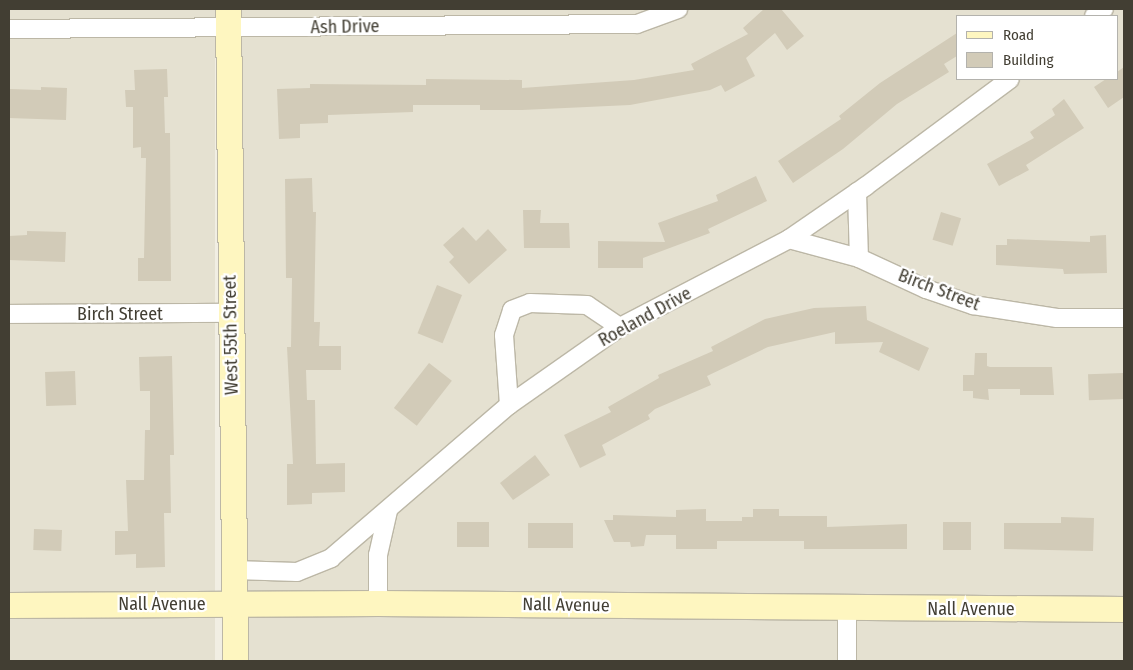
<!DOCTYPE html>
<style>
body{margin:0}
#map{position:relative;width:1133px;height:670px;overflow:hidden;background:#f1eee3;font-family:"Fira Sans Condensed",sans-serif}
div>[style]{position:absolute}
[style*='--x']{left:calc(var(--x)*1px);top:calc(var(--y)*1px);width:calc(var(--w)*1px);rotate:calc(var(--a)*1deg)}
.residential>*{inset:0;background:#e5e1d1;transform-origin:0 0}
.building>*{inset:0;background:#d2cbb8;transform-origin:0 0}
.roads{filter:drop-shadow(1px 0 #bcb7a6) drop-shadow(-1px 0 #bcb7a6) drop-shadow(0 1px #bcb7a6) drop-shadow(0 -1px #bcb7a6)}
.street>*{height:18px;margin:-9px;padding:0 9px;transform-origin:9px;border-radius:9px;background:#fff}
.secondary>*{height:25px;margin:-12.5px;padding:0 12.5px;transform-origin:12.5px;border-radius:12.5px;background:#fef6c0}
span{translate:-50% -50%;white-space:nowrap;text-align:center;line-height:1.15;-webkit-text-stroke:4.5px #fff;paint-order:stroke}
.street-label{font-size:18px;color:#423e33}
.frame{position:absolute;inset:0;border:10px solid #423e33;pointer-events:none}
.legend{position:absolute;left:956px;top:15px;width:162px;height:65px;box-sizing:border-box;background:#fff;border:1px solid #b3b2ad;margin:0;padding:6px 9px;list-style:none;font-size:15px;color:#423e33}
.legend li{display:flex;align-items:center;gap:10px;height:25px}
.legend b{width:25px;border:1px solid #b3b2ad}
</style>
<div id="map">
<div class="residential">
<div style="left:9px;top:9px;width:206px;height:652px"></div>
<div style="clip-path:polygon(evenodd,238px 9px,1124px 9px,1124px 661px,246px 661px,238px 9px,957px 16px,1117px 16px,1117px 79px,957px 79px,957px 16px)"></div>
</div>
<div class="building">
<div style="clip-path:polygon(764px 9px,781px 9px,804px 36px,787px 50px,775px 33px,746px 58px,755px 76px,725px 92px,721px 85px,710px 90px,630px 105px,522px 110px,480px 110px,480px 105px,413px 105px,413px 112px,328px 115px,328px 123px,300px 124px,300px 138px,279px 139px,277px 89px,310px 88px,310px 84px,426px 85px,426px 79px,522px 80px,522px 88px,634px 80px,694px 70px,691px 64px,748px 34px,743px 28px)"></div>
<div style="clip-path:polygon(957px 33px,957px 56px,944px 64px,949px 72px,897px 104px,843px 149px,793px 183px,778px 161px,841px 119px,839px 116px,880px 83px)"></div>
<div style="clip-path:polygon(1124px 67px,1124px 97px,1108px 108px,1094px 87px,1106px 79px,1117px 79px,1117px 72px)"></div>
<div style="clip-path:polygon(167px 69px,168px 97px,164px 97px,165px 133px,170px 133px,171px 281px,138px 281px,138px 258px,144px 258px,146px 158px,141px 158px,141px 147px,133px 148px,133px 107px,126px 107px,125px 90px,135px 90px,134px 70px)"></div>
<div style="clip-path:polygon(41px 87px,67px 88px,66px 120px,9px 118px,9px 89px,41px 90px)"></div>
<div style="clip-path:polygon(1064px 99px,1084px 128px,1026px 165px,1029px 170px,999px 186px,987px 164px,1034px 138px,1030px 132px,1055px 115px,1052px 109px)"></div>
<div style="clip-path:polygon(756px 176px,767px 201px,708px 229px,710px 233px,643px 258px,643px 268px,598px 268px,598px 241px,665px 242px,658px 223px,718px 201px,716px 195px)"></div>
<div style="clip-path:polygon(312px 178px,313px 212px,316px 212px,314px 322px,320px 322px,319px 346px,341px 346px,341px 370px,306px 370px,307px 400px,315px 400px,316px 464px,345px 463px,345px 492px,312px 493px,312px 504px,287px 505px,287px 464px,293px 464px,287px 347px,291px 347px,292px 278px,286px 278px,285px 179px)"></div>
<div style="clip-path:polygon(523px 210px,541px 210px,540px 223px,569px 223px,570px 248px,524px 248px)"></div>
<div style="left:941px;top:212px;width:21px;height:29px;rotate:17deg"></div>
<div style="clip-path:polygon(463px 227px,476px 241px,488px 229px,507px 250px,469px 284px,449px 262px,454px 257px,443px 245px)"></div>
<div style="clip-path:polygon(27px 231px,66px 232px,65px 262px,9px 260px,9px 236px,27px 235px)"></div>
<div style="clip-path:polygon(1106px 235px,1107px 273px,1064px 274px,1063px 269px,996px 265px,996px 245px,1007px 245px,1007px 239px,1090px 242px,1090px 236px)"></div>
<div style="left:437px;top:285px;width:27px;height:52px;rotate:22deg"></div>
<div style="clip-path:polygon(866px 306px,867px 320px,929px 348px,919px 371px,879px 352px,883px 342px,835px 344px,835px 332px,768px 347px,707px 376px,711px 385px,655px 409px,648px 415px,650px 419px,602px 445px,606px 455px,580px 468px,564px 435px,611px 412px,608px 407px,659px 378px,658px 375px,713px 351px,711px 347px,765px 319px,814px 308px)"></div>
<div style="clip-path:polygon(975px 353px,987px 353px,987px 366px,990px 367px,1052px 367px,1054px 395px,1020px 395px,1020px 389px,988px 389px,989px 400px,973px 398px,973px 391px,963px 391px,963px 375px,974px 375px)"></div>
<div style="clip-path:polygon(172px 356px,174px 455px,170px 455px,171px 513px,164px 513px,165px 567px,136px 568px,136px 554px,115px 555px,115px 531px,128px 531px,126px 480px,144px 480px,145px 430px,150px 430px,150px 391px,140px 391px,139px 357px)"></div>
<div style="left:429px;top:363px;width:29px;height:57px;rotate:38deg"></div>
<div style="left:75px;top:371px;width:34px;height:30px;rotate:88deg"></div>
<div style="left:1123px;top:373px;width:26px;height:35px;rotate:88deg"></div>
<div style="clip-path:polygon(535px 455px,550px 475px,513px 500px,500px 483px)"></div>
<div style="clip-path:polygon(706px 509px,706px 521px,742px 521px,742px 517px,753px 517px,753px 509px,779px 509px,779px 516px,827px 516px,827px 527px,907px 524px,907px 549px,804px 549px,804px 541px,717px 541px,717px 549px,676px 549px,676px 535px,646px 535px,644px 546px,631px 547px,630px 542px,614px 542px,604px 520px,613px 520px,613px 515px,676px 517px,676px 510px)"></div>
<div style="clip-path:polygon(1061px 517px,1094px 518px,1093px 551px,1004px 549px,1004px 523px,1061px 523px)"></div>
<div style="left:457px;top:522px;width:32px;height:25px"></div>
<div style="left:943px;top:522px;width:28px;height:28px"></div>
<div style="left:528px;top:523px;width:45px;height:25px"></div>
<div style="left:34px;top:529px;width:28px;height:21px;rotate:2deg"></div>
</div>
<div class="roads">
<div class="street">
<div style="--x:1094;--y:16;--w:12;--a:-35"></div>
<div style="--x:9;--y:29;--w:628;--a:-0.46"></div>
<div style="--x:637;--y:24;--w:44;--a:-20.1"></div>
<div style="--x:857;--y:192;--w:66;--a:88.3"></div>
<div style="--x:789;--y:239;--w:73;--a:15.2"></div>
<div style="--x:859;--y:258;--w:74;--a:24.8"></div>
<div style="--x:926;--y:289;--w:50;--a:18.8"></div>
<div style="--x:973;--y:305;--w:85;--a:8.8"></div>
<div style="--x:1057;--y:318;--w:67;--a:0"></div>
<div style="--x:9;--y:314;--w:222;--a:-0.3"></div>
<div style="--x:509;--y:405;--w:70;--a:-94.1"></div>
<div style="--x:504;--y:335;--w:26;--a:-72"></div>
<div style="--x:512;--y:310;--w:19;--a:-21"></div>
<div style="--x:530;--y:303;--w:57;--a:2"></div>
<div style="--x:587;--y:305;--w:40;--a:34"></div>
<div style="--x:234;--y:570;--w:63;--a:1.8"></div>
<div style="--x:297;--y:572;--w:37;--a:-22"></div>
<div style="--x:331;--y:558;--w:235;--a:-40.7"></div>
<div style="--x:509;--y:405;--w:136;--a:-35.1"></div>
<div style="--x:620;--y:327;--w:191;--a:-27.5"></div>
<div style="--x:789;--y:239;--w:93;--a:-34.5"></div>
<div style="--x:866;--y:186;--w:179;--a:-36.6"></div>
<div style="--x:378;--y:603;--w:48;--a:-90"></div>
<div style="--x:378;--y:555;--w:45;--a:-77.2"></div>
<div style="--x:847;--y:661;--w:53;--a:-90"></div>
</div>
<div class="secondary">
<div style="--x:228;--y:9;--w:652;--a:89.38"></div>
<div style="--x:9;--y:605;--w:369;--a:-0.3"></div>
<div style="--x:378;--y:603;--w:746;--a:0.46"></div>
</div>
</div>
<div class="street-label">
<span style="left:345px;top:27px;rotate:-1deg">Ash Drive</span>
<span style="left:939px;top:290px;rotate:21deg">Birch Street</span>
<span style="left:120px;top:314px">Birch Street</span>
<span style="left:645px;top:317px;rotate:-29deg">Roeland Drive</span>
<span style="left:231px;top:335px;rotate:-91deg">West 55th Street</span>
<span style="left:162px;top:604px">Nall Avenue</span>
<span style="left:566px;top:605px;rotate:1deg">Nall Avenue</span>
<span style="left:971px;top:609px">Nall Avenue</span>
</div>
<div class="frame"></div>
<ul class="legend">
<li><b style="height:6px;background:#fef6c0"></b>Road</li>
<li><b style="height:14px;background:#d2cbb8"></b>Building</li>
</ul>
</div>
